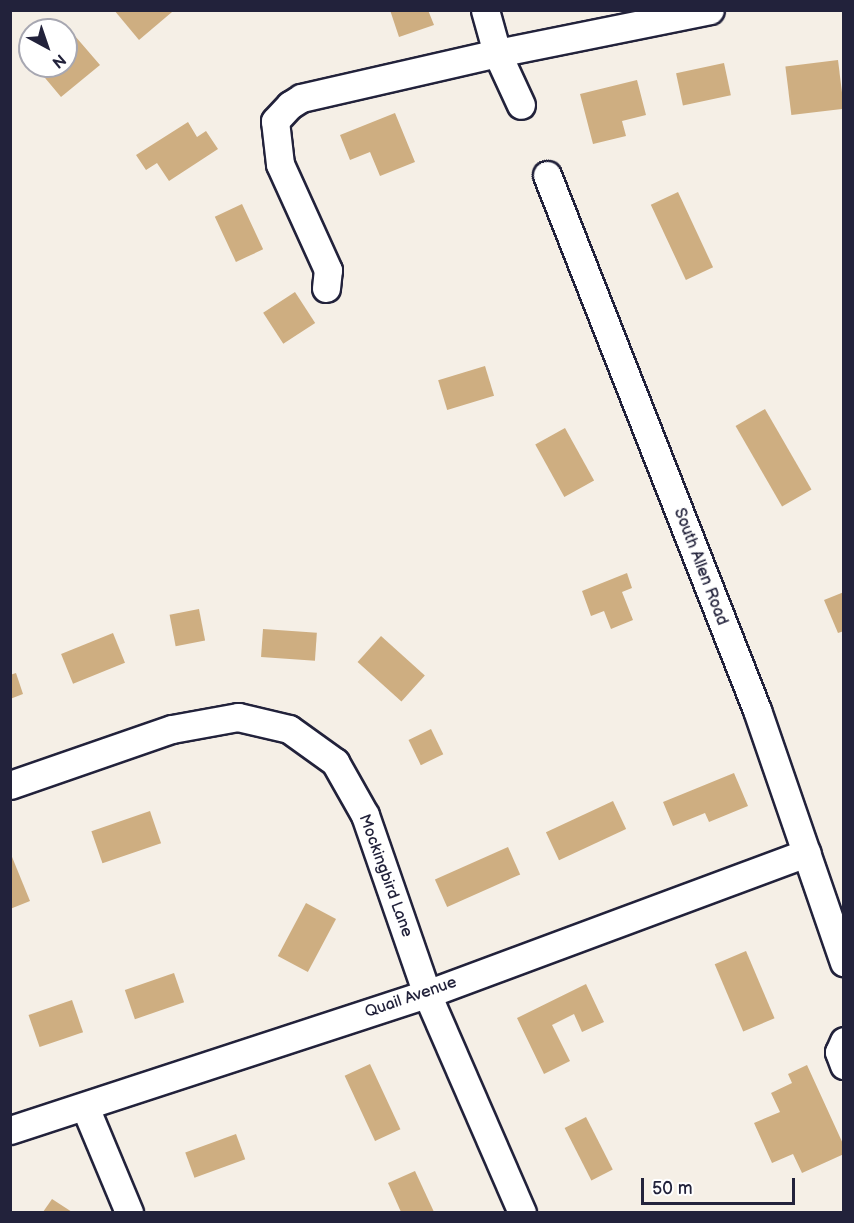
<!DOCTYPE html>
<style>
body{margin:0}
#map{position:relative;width:854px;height:1223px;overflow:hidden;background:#f5efe6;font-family:"Balsamiq Sans",sans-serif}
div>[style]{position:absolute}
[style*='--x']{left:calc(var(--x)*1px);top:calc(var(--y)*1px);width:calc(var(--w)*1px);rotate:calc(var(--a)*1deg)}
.building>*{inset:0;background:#ceae81;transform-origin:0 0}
.roads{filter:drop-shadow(2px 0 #22223b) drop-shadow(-2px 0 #22223b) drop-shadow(0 2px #22223b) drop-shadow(0 -2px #22223b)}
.minor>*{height:27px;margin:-13.5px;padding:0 13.5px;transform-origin:13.5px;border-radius:13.5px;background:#fff}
span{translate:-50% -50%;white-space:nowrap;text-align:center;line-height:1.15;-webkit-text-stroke:4.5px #fff;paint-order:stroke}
.street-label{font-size:16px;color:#22223b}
.frame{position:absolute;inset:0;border:12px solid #22223b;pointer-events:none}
.north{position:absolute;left:18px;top:18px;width:60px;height:60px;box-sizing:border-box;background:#fff;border:2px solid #a7a7b1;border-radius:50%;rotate:140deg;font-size:16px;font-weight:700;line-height:24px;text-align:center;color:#22223b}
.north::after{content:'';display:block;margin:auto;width:21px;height:27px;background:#22223b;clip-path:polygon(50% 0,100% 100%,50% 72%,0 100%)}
.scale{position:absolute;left:641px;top:1178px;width:154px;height:27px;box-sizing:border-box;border:3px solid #22223b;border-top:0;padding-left:8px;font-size:18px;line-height:21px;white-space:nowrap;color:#22223b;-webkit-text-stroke:4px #fff;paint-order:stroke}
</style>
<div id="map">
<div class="building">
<div style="clip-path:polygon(114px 10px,171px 10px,172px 12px,139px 40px)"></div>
<div style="clip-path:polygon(390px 10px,428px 10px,434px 25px,399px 37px)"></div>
<div style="clip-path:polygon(75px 36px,100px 65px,61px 97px,35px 66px,66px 66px,66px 44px)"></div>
<div style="left:838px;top:60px;width:49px;height:53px;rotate:83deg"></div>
<div style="left:724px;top:63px;width:33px;height:49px;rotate:78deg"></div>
<div style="clip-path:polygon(637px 80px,646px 115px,622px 121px,626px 136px,593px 144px,580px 94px)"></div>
<div style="clip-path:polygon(395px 113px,415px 162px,380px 176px,370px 152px,350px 160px,340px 135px)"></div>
<div style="clip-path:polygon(188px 122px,197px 137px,206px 131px,218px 149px,169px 181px,157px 163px,146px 170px,136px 155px)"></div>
<div style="left:678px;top:192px;width:83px;height:30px;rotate:65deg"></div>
<div style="left:242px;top:204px;width:50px;height:30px;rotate:65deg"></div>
<div style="left:295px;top:292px;width:37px;height:38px;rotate:57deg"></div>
<div style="left:485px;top:366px;width:31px;height:49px;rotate:73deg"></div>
<div style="left:765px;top:409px;width:93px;height:34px;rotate:60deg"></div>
<div style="left:565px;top:428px;width:60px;height:34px;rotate:61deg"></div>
<div style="clip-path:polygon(627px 573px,632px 588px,622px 592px,633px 620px,611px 629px,604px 611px,591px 616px,582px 591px)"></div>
<div style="clip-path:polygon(844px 592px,844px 631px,838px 633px,824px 600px)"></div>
<div style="left:199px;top:609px;width:32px;height:30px;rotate:79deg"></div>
<div style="left:263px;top:629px;width:54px;height:28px;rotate:4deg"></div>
<div style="left:113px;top:633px;width:32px;height:56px;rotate:68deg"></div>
<div style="left:381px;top:636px;width:59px;height:35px;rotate:42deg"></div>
<div style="clip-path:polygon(16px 673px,23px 694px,10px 699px,10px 675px)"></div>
<div style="left:431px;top:729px;width:28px;height:25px;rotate:64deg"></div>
<div style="clip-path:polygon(734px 773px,748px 806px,709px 822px,705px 813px,673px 826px,663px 802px)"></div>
<div style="left:613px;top:801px;width:31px;height:74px;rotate:65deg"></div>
<div style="left:150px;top:811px;width:34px;height:62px;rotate:71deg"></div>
<div style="left:508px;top:847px;width:30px;height:80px;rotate:66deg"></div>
<div style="clip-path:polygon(10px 852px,30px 901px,10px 909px)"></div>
<div style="left:306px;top:903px;width:34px;height:60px;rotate:28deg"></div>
<div style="left:746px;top:951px;width:73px;height:34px;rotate:67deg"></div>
<div style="left:174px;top:973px;width:31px;height:52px;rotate:71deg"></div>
<div style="clip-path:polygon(586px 984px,604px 1022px,582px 1032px,574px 1014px,552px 1025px,570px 1061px,544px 1074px,517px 1018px)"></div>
<div style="left:72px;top:1000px;width:34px;height:46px;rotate:71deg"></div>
<div style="left:370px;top:1064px;width:72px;height:28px;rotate:65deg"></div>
<div style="clip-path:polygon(807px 1065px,844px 1146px,844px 1154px,802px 1173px,793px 1154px,772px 1163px,754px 1123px,780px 1112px,771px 1093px,792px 1083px,788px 1074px)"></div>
<div style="left:586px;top:1117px;width:59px;height:24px;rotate:63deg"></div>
<div style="left:236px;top:1134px;width:27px;height:54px;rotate:70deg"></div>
<div style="clip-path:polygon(415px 1171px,434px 1212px,401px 1212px,388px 1183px)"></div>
<div style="clip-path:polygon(52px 1199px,72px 1212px,43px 1212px)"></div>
</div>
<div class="roads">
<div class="minor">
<div style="--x:485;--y:10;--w:45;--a:74.4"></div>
<div style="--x:497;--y:53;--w:57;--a:65.2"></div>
<div style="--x:547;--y:175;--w:575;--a:68.57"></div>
<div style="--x:757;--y:710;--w:267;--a:71"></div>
<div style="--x:326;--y:288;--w:18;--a:-84"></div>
<div style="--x:328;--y:270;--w:116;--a:-114.4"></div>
<div style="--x:280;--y:164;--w:43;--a:-96.6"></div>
<div style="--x:275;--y:121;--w:22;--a:-47"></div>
<div style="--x:290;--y:105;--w:13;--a:-32"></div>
<div style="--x:301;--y:98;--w:201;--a:-12.9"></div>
<div style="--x:497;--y:53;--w:217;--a:-11.4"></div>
<div style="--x:10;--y:785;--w:171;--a:-19.1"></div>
<div style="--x:172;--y:729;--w:67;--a:-10.3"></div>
<div style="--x:238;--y:717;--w:52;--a:13.2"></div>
<div style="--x:289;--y:729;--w:57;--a:35.7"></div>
<div style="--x:335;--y:762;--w:61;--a:60.5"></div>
<div style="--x:365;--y:815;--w:189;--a:70.9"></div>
<div style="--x:427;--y:994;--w:238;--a:66.5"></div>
<div style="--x:844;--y:1041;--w:12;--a:114"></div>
<div style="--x:839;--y:1052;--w:14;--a:69"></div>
<div style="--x:85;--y:1107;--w:114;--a:67.3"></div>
<div style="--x:10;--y:1130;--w:439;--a:-18.1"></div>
<div style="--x:427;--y:994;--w:405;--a:-20.4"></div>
</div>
</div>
<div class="street-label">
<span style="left:700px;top:567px;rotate:69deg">South Allen Road</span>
<span style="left:385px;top:876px;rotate:70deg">Mockingbird Lane</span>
<span style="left:411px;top:998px;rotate:-19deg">Quail Avenue</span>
</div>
<div class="frame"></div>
<div class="north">N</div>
<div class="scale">50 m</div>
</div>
